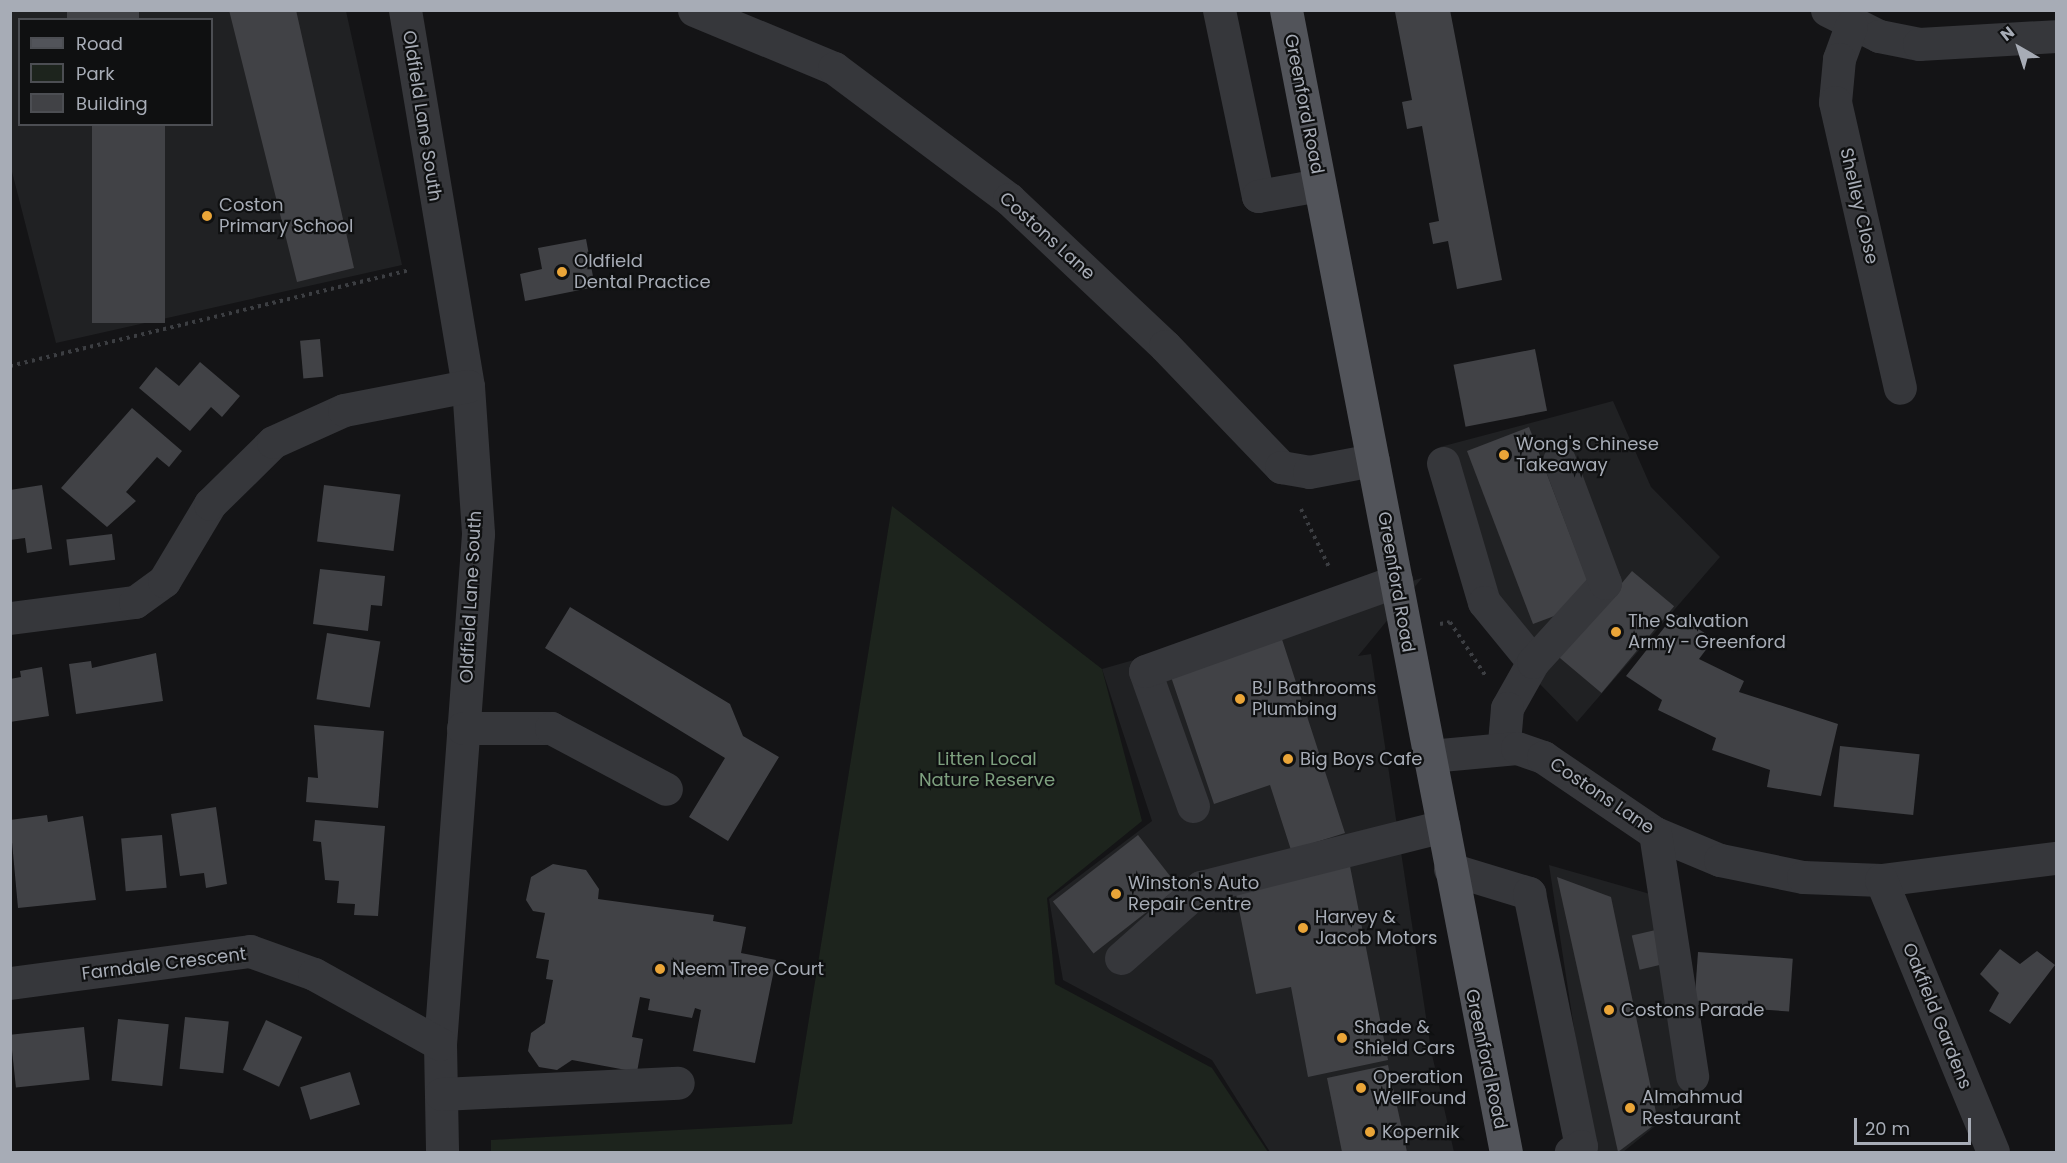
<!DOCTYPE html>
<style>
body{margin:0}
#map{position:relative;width:2067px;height:1163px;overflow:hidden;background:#141416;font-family:Poppins,sans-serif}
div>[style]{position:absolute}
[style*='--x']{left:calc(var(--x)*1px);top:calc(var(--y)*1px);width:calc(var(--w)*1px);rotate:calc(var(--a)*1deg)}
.built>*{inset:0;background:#202123}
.green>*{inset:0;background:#1d241d}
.building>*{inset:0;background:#414246;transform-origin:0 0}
.path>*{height:4px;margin-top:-2px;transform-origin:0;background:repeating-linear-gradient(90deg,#3c3e42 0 3px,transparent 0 7.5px)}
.minor>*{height:33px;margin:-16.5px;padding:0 16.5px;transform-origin:16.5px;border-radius:16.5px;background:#36373b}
.major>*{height:33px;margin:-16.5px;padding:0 16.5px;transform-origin:16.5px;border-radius:16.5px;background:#52545a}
.dots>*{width:16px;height:16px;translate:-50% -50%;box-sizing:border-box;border:3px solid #0f1011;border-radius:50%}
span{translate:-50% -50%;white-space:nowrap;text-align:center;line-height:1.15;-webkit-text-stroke:4.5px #0f1011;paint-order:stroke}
.street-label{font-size:18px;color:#a7acb6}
.poi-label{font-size:18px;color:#a7acb6}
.left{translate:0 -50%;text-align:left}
.park-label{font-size:18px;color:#7ea07f}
.frame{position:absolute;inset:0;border:12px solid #a7acb6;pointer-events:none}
.legend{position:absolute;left:18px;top:18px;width:195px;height:108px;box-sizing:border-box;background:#0f1011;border:2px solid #4c4e53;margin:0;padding:8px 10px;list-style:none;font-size:18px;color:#a7acb6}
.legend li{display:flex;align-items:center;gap:12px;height:30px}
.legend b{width:30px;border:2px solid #4c4e53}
.north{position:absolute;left:1989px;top:18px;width:60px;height:60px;-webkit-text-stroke:4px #0f1011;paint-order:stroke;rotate:321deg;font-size:16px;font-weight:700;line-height:24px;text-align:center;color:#a7acb6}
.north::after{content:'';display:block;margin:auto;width:21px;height:27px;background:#a7acb6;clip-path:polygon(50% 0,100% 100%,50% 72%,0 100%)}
.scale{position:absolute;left:1854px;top:1118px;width:117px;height:27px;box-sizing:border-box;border:3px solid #a7acb6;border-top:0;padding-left:8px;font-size:18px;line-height:21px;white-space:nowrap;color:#a7acb6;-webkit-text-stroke:4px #0f1011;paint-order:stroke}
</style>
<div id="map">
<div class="built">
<div style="clip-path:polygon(evenodd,10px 11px,346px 11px,402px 265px,56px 343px,11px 168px,10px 11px,20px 20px,212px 20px,212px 124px,20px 124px,20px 20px)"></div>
<div style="clip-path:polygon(1613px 401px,1651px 487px,1720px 557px,1577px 722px,1492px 635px,1456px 551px,1440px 447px)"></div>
<div style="clip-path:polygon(1422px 578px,1358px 656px,1371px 654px,1431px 1050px,1454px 1152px,1270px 1152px,1212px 1060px,1063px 980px,1049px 899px,1152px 821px,1102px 669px)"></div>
<div style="clip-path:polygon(1549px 865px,1664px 898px,1700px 1090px,1623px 1152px,1593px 1152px)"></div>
</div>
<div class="green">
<div style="clip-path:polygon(892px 506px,1102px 669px,1142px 821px,1047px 898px,1055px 984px,1212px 1068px,1268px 1152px,491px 1152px,491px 1140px,792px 1124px)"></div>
</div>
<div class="building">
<div style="left:67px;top:10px;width:72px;height:10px"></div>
<div style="clip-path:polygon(229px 10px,296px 10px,354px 268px,297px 282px)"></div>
<div style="clip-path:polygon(1382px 10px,1450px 10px,1502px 280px,1457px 289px,1448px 241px,1433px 244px,1429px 223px,1439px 221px,1422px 126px,1407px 129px,1402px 102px,1412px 100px,1395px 12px)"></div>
<div style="left:92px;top:124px;width:73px;height:199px"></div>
<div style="clip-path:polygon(586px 239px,595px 287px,525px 301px,520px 274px,542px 269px,538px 248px)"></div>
<div style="left:320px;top:339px;width:38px;height:20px;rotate:85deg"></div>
<div style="left:1535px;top:349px;width:63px;height:83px;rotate:79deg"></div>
<div style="clip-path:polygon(200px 362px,240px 396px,222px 417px,211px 407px,190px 431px,139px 388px,156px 367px,179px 386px)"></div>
<div style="clip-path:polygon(132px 408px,182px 451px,169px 467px,157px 457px,126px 492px,136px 501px,107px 527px,61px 488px)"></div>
<div style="clip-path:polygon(1529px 427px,1592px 592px,1581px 606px,1533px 624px,1467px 451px)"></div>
<div style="clip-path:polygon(42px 485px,52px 549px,27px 553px,25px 538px,10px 540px,10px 490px)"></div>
<div style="left:324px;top:485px;width:77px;height:57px;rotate:7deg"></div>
<div style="left:112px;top:534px;width:26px;height:46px;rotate:83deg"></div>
<div style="clip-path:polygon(320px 569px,385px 576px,382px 606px,371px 605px,368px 631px,313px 624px)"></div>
<div style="left:1632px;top:571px;width:55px;height:113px;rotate:40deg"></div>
<div style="clip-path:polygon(570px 607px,730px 704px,743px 736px,779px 757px,728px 841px,689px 817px,725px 758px,545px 648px)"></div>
<div style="clip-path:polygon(1675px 614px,1714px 639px,1699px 659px,1744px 681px,1739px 692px,1838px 724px,1821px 796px,1767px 787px,1770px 770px,1712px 750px,1716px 738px,1658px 710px,1662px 700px,1626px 676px)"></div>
<div style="clip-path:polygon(1279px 630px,1345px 833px,1291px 850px,1270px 785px,1214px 804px,1168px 668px)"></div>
<div style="left:327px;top:633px;width:54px;height:67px;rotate:9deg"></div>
<div style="clip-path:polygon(156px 653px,163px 701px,76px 714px,69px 664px,91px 661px,92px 668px)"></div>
<div style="clip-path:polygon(42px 667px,49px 716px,10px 722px,10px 679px,21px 677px,20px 671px)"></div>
<div style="clip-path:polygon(314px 725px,384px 731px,378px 808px,306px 802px,308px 777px,318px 778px)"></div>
<div style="left:1840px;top:746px;width:80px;height:61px;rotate:6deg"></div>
<div style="clip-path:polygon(216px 807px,227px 884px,206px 888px,204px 873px,180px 876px,171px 814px)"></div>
<div style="clip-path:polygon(47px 815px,48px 822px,83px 816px,96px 900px,18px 908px,10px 820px)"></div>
<div style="clip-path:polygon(315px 820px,385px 826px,378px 916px,354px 915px,355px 904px,337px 903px,339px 881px,325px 880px,321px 842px,313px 841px)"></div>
<div style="left:162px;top:835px;width:53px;height:41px;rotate:85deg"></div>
<div style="left:1138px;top:835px;width:66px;height:108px;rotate:52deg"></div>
<div style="clip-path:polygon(1349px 861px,1388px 1060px,1308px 1077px,1291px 987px,1256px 994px,1234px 884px)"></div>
<div style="clip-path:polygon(553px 864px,586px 870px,599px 889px,598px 899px,714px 915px,713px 921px,746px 927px,741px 953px,776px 960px,755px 1063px,693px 1051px,701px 1010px,695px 1008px,692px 1018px,648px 1010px,650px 999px,640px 997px,632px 1037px,643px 1039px,637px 1072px,572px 1060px,557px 1070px,539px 1067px,528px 1051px,531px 1033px,545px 1023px,553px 980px,546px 979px,549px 960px,536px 958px,545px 913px,533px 911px,526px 900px,531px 877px)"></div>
<div style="clip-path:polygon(1557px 877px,1611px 897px,1658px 1122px,1618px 1152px)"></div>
<div style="left:1660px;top:929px;width:35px;height:29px;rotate:77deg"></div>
<div style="clip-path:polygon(2000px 949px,2020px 964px,2037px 951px,2055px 965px,2010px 1024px,1989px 1011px,1999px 993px,1980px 974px)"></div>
<div style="left:1698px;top:952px;width:95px;height:53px;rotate:4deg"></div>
<div style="left:185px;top:1017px;width:44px;height:52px;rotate:6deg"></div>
<div style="left:118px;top:1019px;width:51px;height:62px;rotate:6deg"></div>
<div style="left:266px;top:1020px;width:40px;height:55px;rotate:25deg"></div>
<div style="left:84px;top:1027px;width:53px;height:74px;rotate:84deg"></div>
<div style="clip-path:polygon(1388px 1065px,1407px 1152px,1342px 1152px,1327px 1078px)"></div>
<div style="left:350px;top:1072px;width:34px;height:52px;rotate:73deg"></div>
</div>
<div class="path">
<div style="--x:10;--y:366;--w:412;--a:-13.5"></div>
<div style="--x:1301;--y:509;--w:64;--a:64.2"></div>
<div style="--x:1440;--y:624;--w:10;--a:-11"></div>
<div style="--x:1450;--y:622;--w:64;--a:56.6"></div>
</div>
<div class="minor">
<div style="--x:405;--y:10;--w:381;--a:80.5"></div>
<div style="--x:468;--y:386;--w:148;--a:86.1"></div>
<div style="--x:478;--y:534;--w:511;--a:94.26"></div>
<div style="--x:440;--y:1044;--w:108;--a:88.9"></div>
<div style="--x:694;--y:10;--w:152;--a:22.5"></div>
<div style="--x:834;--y:68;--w:219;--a:36.8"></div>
<div style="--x:1009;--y:199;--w:214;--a:43.3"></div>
<div style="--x:1165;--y:346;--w:168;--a:46.2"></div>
<div style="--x:1281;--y:467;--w:28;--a:10"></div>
<div style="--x:1309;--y:472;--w:65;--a:-10.6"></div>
<div style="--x:1219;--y:10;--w:190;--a:78.2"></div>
<div style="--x:1258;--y:196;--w:62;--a:-10.2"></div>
<div style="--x:1827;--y:10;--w:58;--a:26.6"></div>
<div style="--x:1879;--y:36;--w:41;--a:11.3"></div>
<div style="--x:1919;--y:44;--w:137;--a:-3.3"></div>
<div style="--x:1851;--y:26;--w:35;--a:110"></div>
<div style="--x:1839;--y:59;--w:43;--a:95.3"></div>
<div style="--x:1835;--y:102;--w:293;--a:77.2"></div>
<div style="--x:1443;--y:463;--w:145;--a:73.6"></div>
<div style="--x:1484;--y:602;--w:77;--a:50.8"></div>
<div style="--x:1533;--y:662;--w:53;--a:119.5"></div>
<div style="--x:1507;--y:708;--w:37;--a:95"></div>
<div style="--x:10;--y:618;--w:126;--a:-7.3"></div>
<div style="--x:135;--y:602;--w:36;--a:-36"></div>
<div style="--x:164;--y:581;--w:90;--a:-59.1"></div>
<div style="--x:210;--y:504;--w:88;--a:-44.5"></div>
<div style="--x:273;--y:442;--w:78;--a:-24.3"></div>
<div style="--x:344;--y:410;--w:126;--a:-11"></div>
<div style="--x:1533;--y:662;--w:107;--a:-47.7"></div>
<div style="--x:1605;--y:583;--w:131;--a:-110.5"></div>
<div style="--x:463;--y:728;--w:88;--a:0"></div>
<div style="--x:551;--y:728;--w:130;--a:27.9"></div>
<div style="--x:1430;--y:756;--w:87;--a:-5.3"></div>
<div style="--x:1517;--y:748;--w:28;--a:19"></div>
<div style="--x:1543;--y:757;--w:135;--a:34.2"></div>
<div style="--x:1655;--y:833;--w:70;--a:22.6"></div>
<div style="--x:1720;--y:860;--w:85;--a:11.6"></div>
<div style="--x:1803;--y:877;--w:78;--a:2.2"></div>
<div style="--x:1881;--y:880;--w:176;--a:-7.2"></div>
<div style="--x:1193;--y:806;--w:143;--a:-109.6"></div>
<div style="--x:1145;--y:671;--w:267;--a:-19.7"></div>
<div style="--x:1655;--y:833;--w:246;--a:81.3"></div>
<div style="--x:1450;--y:869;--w:83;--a:16.9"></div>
<div style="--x:1529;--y:893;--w:258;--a:78.4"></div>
<div style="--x:1581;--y:1146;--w:12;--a:149"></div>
<div style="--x:1881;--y:880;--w:294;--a:67.6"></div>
<div style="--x:1121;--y:958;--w:107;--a:-41.6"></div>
<div style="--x:1201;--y:887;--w:250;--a:-14.1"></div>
<div style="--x:10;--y:983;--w:242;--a:-7.6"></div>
<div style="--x:250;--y:951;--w:68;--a:19.8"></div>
<div style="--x:314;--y:974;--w:144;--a:29.1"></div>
<div style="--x:441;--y:1094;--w:237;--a:-2.7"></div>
</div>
<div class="major">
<div style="--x:1286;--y:10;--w:1163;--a:79.1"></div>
</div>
<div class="dots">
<div style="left:207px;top:216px;background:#eaa538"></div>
<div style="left:562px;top:272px;background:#eaa538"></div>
<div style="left:1504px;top:455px;background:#eaa538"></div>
<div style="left:1616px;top:632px;background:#eaa538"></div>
<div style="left:1240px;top:699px;background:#eaa538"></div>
<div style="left:1288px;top:759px;background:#eaa538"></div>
<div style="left:1116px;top:894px;background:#eaa538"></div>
<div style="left:1303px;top:928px;background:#eaa538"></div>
<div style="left:660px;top:969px;background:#eaa538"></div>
<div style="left:1609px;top:1010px;background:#eaa538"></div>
<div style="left:1342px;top:1038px;background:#eaa538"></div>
<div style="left:1361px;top:1088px;background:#eaa538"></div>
<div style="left:1630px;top:1108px;background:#eaa538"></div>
<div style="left:1370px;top:1132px;background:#eaa538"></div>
</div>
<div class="street-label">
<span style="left:1304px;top:104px;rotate:79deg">Greenford Road</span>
<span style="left:422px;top:116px;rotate:81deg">Oldfield Lane South</span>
<span style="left:1859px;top:206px;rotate:77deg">Shelley Close</span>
<span style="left:1047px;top:236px;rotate:42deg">Costons Lane</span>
<span style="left:1396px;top:582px;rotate:80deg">Greenford Road</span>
<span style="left:471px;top:597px;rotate:-87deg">Oldfield Lane South</span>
<span style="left:1602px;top:796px;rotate:34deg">Costons Lane</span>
<span style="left:164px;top:964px;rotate:-7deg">Farndale Crescent</span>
<span style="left:1937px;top:1016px;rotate:68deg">Oakfield Gardens</span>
<span style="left:1486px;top:1059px;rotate:78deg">Greenford Road</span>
</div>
<div class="poi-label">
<span class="left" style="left:219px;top:216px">Coston<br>Primary School</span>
<span class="left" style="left:574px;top:272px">Oldfield<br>Dental Practice</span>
<span class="left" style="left:1516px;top:455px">Wong's Chinese<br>Takeaway</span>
<span class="left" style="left:1628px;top:632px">The Salvation<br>Army - Greenford</span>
<span class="left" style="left:1252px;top:699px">BJ Bathrooms<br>Plumbing</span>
<span class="left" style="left:1300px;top:759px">Big Boys Cafe</span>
<span class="left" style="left:1128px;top:894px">Winston's Auto<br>Repair Centre</span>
<span class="left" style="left:1315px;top:928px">Harvey &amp;<br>Jacob Motors</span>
<span class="left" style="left:672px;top:969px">Neem Tree Court</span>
<span class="left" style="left:1621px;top:1010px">Costons Parade</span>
<span class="left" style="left:1354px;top:1038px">Shade &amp;<br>Shield Cars</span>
<span class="left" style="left:1373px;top:1088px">Operation<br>WellFound</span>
<span class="left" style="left:1642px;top:1108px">Almahmud<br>Restaurant</span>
<span class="left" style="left:1382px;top:1132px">Kopernik</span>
</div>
<div class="park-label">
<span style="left:987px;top:770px">Litten Local<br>Nature Reserve</span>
</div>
<div class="frame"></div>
<ul class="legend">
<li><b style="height:8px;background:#52545a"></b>Road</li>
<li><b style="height:16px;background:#1d241d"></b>Park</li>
<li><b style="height:16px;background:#414246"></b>Building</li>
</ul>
<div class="north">N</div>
<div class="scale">20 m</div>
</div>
